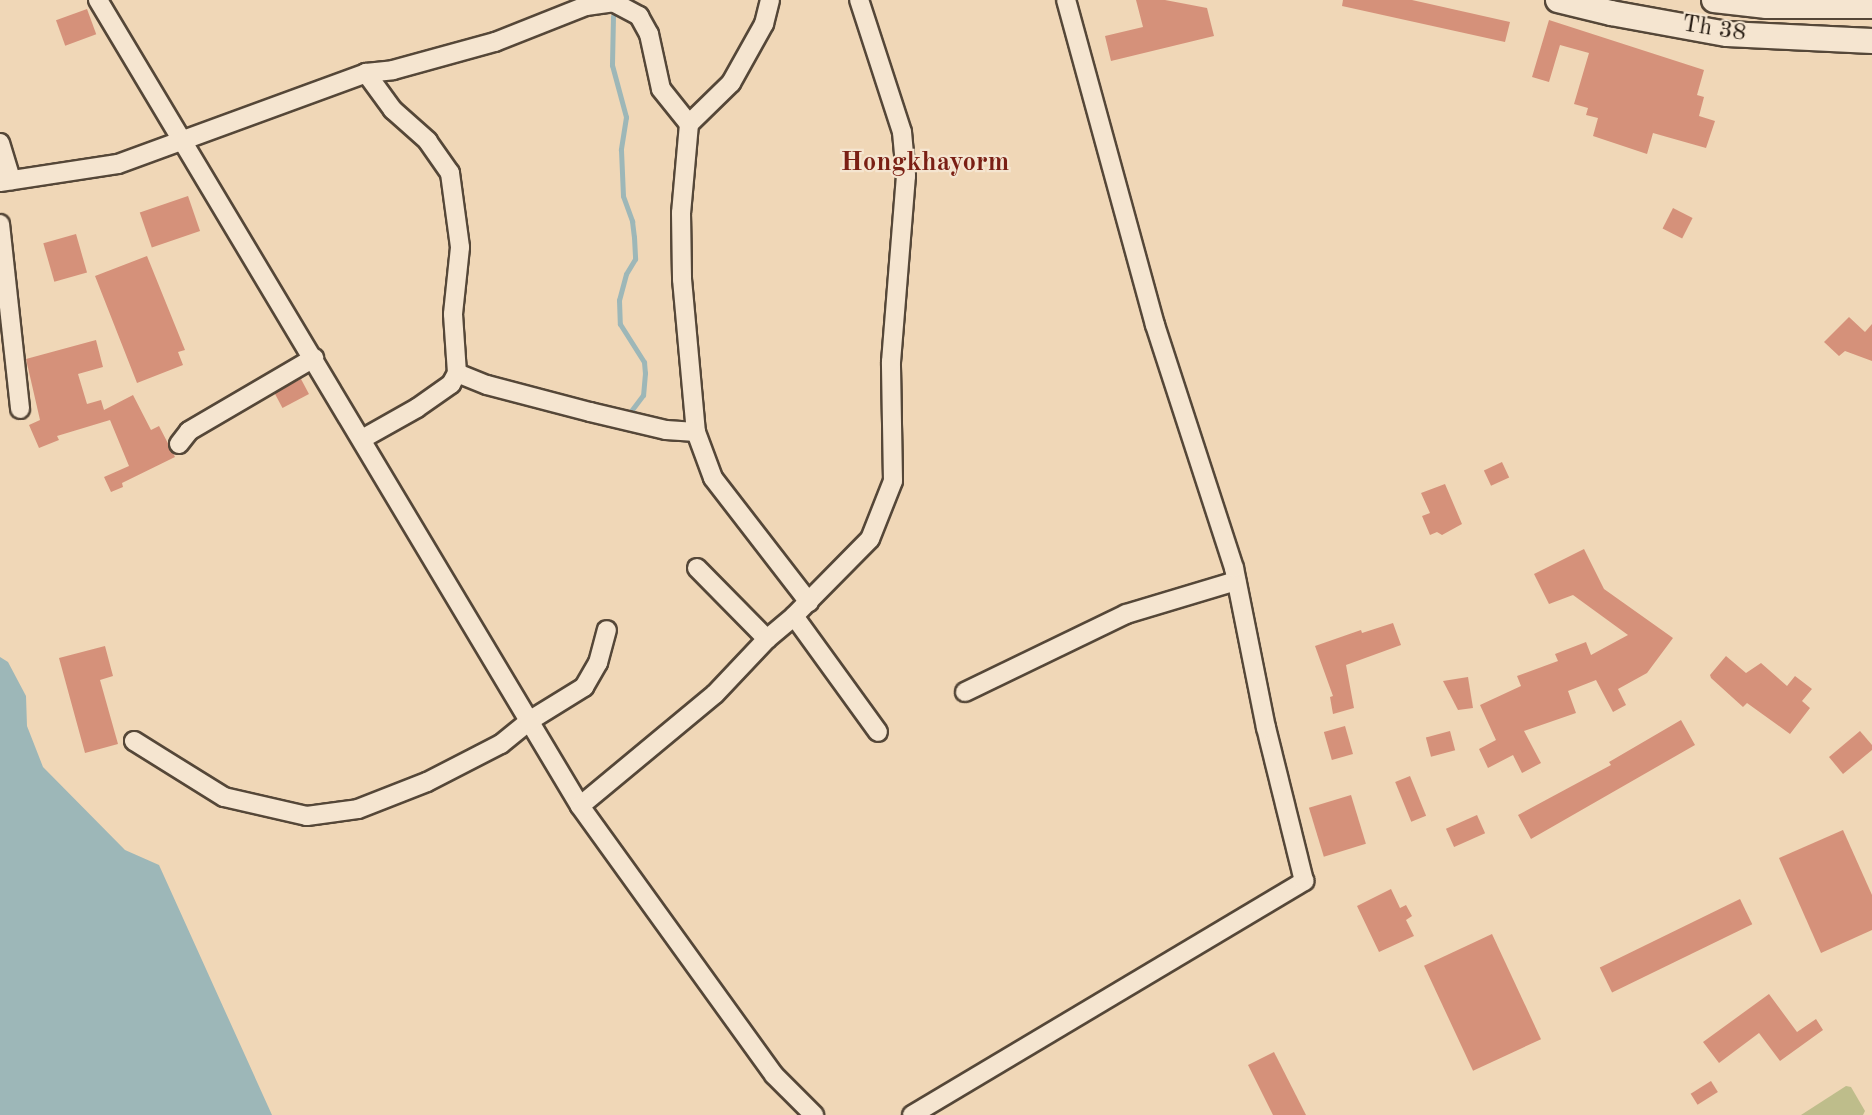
<!DOCTYPE html>
<style>
body{margin:0}
#map{position:relative;width:1872px;height:1115px;overflow:hidden;background:#f0d7b7;font-family:"Old Standard TT",serif}
div>[style]{position:absolute}
[style*='--x']{left:calc(var(--x)*1px);top:calc(var(--y)*1px);width:calc(var(--w)*1px);rotate:calc(var(--a)*1deg)}
.green>*{inset:0;background:#bebd8b}
.water>*{inset:0;background:#9db7b8}
.stream>*{height:5px;margin:-2.5px;padding:0 2.5px;transform-origin:2.5px;border-radius:2.5px;background:#9db7b8}
.building>*{inset:0;background:#d5917a;transform-origin:0 0}
.roads{filter:drop-shadow(2px 0 #554738) drop-shadow(-2px 0 #554738) drop-shadow(0 2px #554738) drop-shadow(0 -2px #554738)}
.minor>*{height:18px;margin:-9px;padding:0 9px;transform-origin:9px;border-radius:9px;background:#f5e5d0}
.tertiary>*{height:24px;margin:-12px;padding:0 12px;transform-origin:12px;border-radius:12px;background:#f5e5d0}
span{translate:-50% -50%;white-space:nowrap;text-align:center;line-height:1.15;-webkit-text-stroke:4.5px #f5e5d0;paint-order:stroke}
.street-label{font-size:24px;color:#21170e}
.quarter-label{font-size:27px;color:#7a1f14;font-weight:700}
</style>
<div id="map">
<div class="green">
<div style="clip-path:polygon(1846px 1086px,1851px 1087px,1865px 1111px,1863px 1115px,1801px 1115px)"></div>
</div>
<div class="water">
<div style="clip-path:polygon(0 657px,8px 662px,26px 696px,27px 726px,43px 767px,125px 850px,159px 865px,272px 1115px,0 1115px)"></div>
</div>
<div class="stream">
<div style="--x:613;--y:16;--w:49;--a:91.2"></div>
<div style="--x:612;--y:65;--w:54;--a:74.9"></div>
<div style="--x:626;--y:117;--w:33;--a:99"></div>
<div style="--x:621;--y:150;--w:46;--a:87.5"></div>
<div style="--x:623;--y:196;--w:27;--a:70"></div>
<div style="--x:632;--y:221;--w:16;--a:83"></div>
<div style="--x:634;--y:237;--w:22;--a:87"></div>
<div style="--x:635;--y:259;--w:17;--a:121"></div>
<div style="--x:626;--y:274;--w:27;--a:105"></div>
<div style="--x:619;--y:300;--w:24;--a:88"></div>
<div style="--x:620;--y:324;--w:45;--a:57.7"></div>
<div style="--x:644;--y:362;--w:11;--a:85"></div>
<div style="--x:645;--y:373;--w:22;--a:95"></div>
<div style="--x:643;--y:395;--w:25;--a:127"></div>
</div>
<div class="building">
<div style="clip-path:polygon(1136px 0,1165px 0,1207px 8px,1214px 36px,1111px 61px,1105px 36px,1143px 27px)"></div>
<div style="clip-path:polygon(1343px 0,1412px 0,1510px 22px,1505px 42px,1342px 6px)"></div>
<div style="left:87px;top:9px;width:27px;height:33px;rotate:70deg"></div>
<div style="clip-path:polygon(1549px 20px,1704px 70px,1697px 95px,1704px 97px,1699px 116px,1715px 121px,1706px 148px,1653px 133px,1647px 154px,1593px 136px,1598px 118px,1586px 115px,1588px 108px,1574px 104px,1589px 53px,1560px 45px,1549px 82px,1532px 77px)"></div>
<div style="left:188px;top:196px;width:37px;height:51px;rotate:71deg"></div>
<div style="left:1673px;top:208px;width:22px;height:23px;rotate:27deg"></div>
<div style="left:76px;top:234px;width:40px;height:34px;rotate:74deg"></div>
<div style="clip-path:polygon(147px 256px,185px 350px,178px 352px,183px 365px,137px 383px,95px 276px)"></div>
<div style="clip-path:polygon(1849px 317px,1865px 332px,1872px 324px,1872px 361px,1845px 351px,1839px 356px,1824px 342px)"></div>
<div style="clip-path:polygon(96px 340px,103px 367px,78px 374px,87px 404px,101px 400px,104px 410px,133px 395px,151px 430px,159px 426px,175px 457px,122px 483px,123px 487px,111px 492px,104px 477px,129px 466px,110px 420px,57px 436px,59px 440px,39px 448px,29px 425px,40px 420px,26px 359px)"></div>
<div style="left:301px;top:379px;width:17px;height:30px;rotate:62deg"></div>
<div style="left:1502px;top:462px;width:17px;height:20px;rotate:65deg"></div>
<div style="clip-path:polygon(1445px 484px,1462px 524px,1442px 535px,1437px 532px,1430px 535px,1422px 516px,1430px 513px,1421px 493px)"></div>
<div style="clip-path:polygon(1584px 549px,1604px 589px,1673px 638px,1647px 673px,1618px 689px,1626px 705px,1613px 712px,1596px 680px,1568px 691px,1576px 713px,1524px 731px,1541px 763px,1522px 773px,1513px 755px,1488px 768px,1479px 749px,1496px 740px,1480px 705px,1521px 686px,1517px 676px,1558px 661px,1555px 654px,1586px 642px,1591px 655px,1628px 635px,1573px 595px,1549px 604px,1534px 574px)"></div>
<div style="clip-path:polygon(1393px 623px,1401px 645px,1346px 665px,1354px 708px,1333px 714px,1330px 697px,1333px 696px,1315px 646px,1361px 630px,1362px 633px)"></div>
<div style="clip-path:polygon(105px 646px,113px 676px,100px 680px,118px 744px,85px 753px,59px 658px)"></div>
<div style="clip-path:polygon(1726px 656px,1746px 673px,1761px 663px,1787px 686px,1795px 676px,1812px 689px,1802px 701px,1810px 708px,1790px 734px,1747px 703px,1743px 707px,1711px 678px,1710px 675px)"></div>
<div style="clip-path:polygon(1468px 677px,1473px 708px,1458px 710px,1443px 681px)"></div>
<div style="clip-path:polygon(1681px 720px,1695px 745px,1531px 839px,1518px 815px,1611px 765px,1609px 762px)"></div>
<div style="left:1345px;top:726px;width:29px;height:22px;rotate:74deg"></div>
<div style="left:1450px;top:731px;width:20px;height:25px;rotate:75deg"></div>
<div style="clip-path:polygon(1860px 731px,1872px 745px,1872px 750px,1843px 774px,1829px 757px)"></div>
<div style="left:1410px;top:776px;width:43px;height:16px;rotate:68deg"></div>
<div style="left:1351px;top:795px;width:51px;height:44px;rotate:73deg"></div>
<div style="left:1477px;top:815px;width:20px;height:34px;rotate:66deg"></div>
<div style="clip-path:polygon(1843px 830px,1872px 895px,1872px 930px,1821px 953px,1779px 858px)"></div>
<div style="clip-path:polygon(1391px 889px,1400px 908px,1406px 905px,1412px 916px,1406px 920px,1414px 936px,1379px 952px,1357px 906px)"></div>
<div style="left:1740px;top:899px;width:28px;height:156px;rotate:64deg"></div>
<div style="left:1492px;top:934px;width:116px;height:75px;rotate:65deg"></div>
<div style="clip-path:polygon(1769px 994px,1797px 1032px,1816px 1019px,1823px 1030px,1780px 1061px,1759px 1033px,1719px 1063px,1703px 1042px)"></div>
<div style="clip-path:polygon(1274px 1052px,1306px 1115px,1273px 1115px,1248px 1065px)"></div>
<div style="left:1711px;top:1081px;width:13px;height:24px;rotate:58deg"></div>
</div>
<div class="roads">
<div class="minor">
<div style="--x:98;--y:0;--w:939;--a:59.12"></div>
<div style="--x:580;--y:806;--w:332;--a:54.2"></div>
<div style="--x:774;--y:1075;--w:57;--a:45"></div>
<div style="--x:689;--y:124;--w:89;--a:95.1"></div>
<div style="--x:681;--y:213;--w:66;--a:89.1"></div>
<div style="--x:682;--y:279;--w:154;--a:84.8"></div>
<div style="--x:696;--y:432;--w:49;--a:69.7"></div>
<div style="--x:713;--y:478;--w:157;--a:52.3"></div>
<div style="--x:0;--y:143;--w:39;--a:73"></div>
<div style="--x:0;--y:182;--w:119;--a:-8.7"></div>
<div style="--x:118;--y:164;--w:264;--a:-20.1"></div>
<div style="--x:366;--y:73;--w:27;--a:-6"></div>
<div style="--x:393;--y:70;--w:106;--a:-15.4"></div>
<div style="--x:495;--y:42;--w:98;--a:-21.6"></div>
<div style="--x:586;--y:6;--w:27;--a:-8"></div>
<div style="--x:613;--y:2;--w:30;--a:28"></div>
<div style="--x:639;--y:16;--w:21;--a:61"></div>
<div style="--x:649;--y:34;--w:56;--a:77.7"></div>
<div style="--x:661;--y:89;--w:45;--a:51.3"></div>
<div style="--x:689;--y:124;--w:59;--a:-44.3"></div>
<div style="--x:731;--y:83;--w:68;--a:-60.8"></div>
<div style="--x:764;--y:24;--w:25;--a:-76"></div>
<div style="--x:0;--y:224;--w:186;--a:83.8"></div>
<div style="--x:457;--y:373;--w:32;--a:22"></div>
<div style="--x:487;--y:385;--w:106;--a:14.7"></div>
<div style="--x:590;--y:412;--w:78;--a:13.3"></div>
<div style="--x:666;--y:430;--w:30;--a:4"></div>
<div style="--x:362;--y:439;--w:63;--a:-29.4"></div>
<div style="--x:417;--y:408;--w:42;--a:-35.2"></div>
<div style="--x:451;--y:384;--w:13;--a:-61"></div>
<div style="--x:457;--y:373;--w:59;--a:-93.9"></div>
<div style="--x:453;--y:314;--w:67;--a:-84"></div>
<div style="--x:460;--y:247;--w:75;--a:-97.7"></div>
<div style="--x:450;--y:173;--w:39;--a:-125"></div>
<div style="--x:428;--y:141;--w:47;--a:-138.5"></div>
<div style="--x:393;--y:110;--w:46;--a:-126.1"></div>
<div style="--x:179;--y:444;--w:16;--a:-52"></div>
<div style="--x:189;--y:431;--w:145;--a:-30.3"></div>
<div style="--x:697;--y:568;--w:100;--a:45.4"></div>
<div style="--x:794;--y:616;--w:143;--a:54.1"></div>
<div style="--x:965;--y:692;--w:179;--a:-25.8"></div>
<div style="--x:1126;--y:614;--w:115;--a:-16.7"></div>
<div style="--x:134;--y:741;--w:106;--a:31.9"></div>
<div style="--x:224;--y:797;--w:85;--a:12.9"></div>
<div style="--x:307;--y:816;--w:51;--a:-7.8"></div>
<div style="--x:358;--y:809;--w:74;--a:-21.4"></div>
<div style="--x:427;--y:782;--w:83;--a:-27.2"></div>
<div style="--x:501;--y:744;--w:36;--a:-39"></div>
<div style="--x:529;--y:721;--w:65;--a:-31.7"></div>
<div style="--x:584;--y:687;--w:28;--a:-60"></div>
<div style="--x:598;--y:663;--w:34;--a:-75"></div>
<div style="--x:580;--y:806;--w:175;--a:-39.7"></div>
<div style="--x:715;--y:694;--w:76;--a:-46.6"></div>
<div style="--x:767;--y:639;--w:35;--a:-40"></div>
<div style="--x:794;--y:616;--w:108;--a:-45.4"></div>
<div style="--x:870;--y:539;--w:62;--a:-68.4"></div>
<div style="--x:893;--y:481;--w:119;--a:-91"></div>
<div style="--x:891;--y:362;--w:187;--a:-85.4"></div>
<div style="--x:906;--y:176;--w:44;--a:-95.2"></div>
<div style="--x:902;--y:132;--w:139;--a:-108"></div>
<div style="--x:912;--y:1115;--w:457;--a:-30.8"></div>
<div style="--x:1304;--y:881;--w:158;--a:-103.9"></div>
<div style="--x:1266;--y:728;--w:163;--a:-101.3"></div>
<div style="--x:1234;--y:568;--w:256;--a:-108"></div>
<div style="--x:1155;--y:325;--w:337;--a:-105.3"></div>
</div>
<div class="tertiary">
<div style="--x:1558;--y:0;--w:55;--a:13.8"></div>
<div style="--x:1611;--y:13;--w:118;--a:10.3"></div>
<div style="--x:1727;--y:34;--w:145;--a:2.8"></div>
<div style="--x:1714;--y:0;--w:53;--a:6.5"></div>
<div style="--x:1767;--y:6;--w:105;--a:0"></div>
</div>
</div>
<div class="street-label">
<span style="left:1714px;top:30px;rotate:9deg">Th 38</span>
</div>
<div class="quarter-label">
<span style="left:925px;top:163px">Hongkhayorm</span>
</div>
</div>
